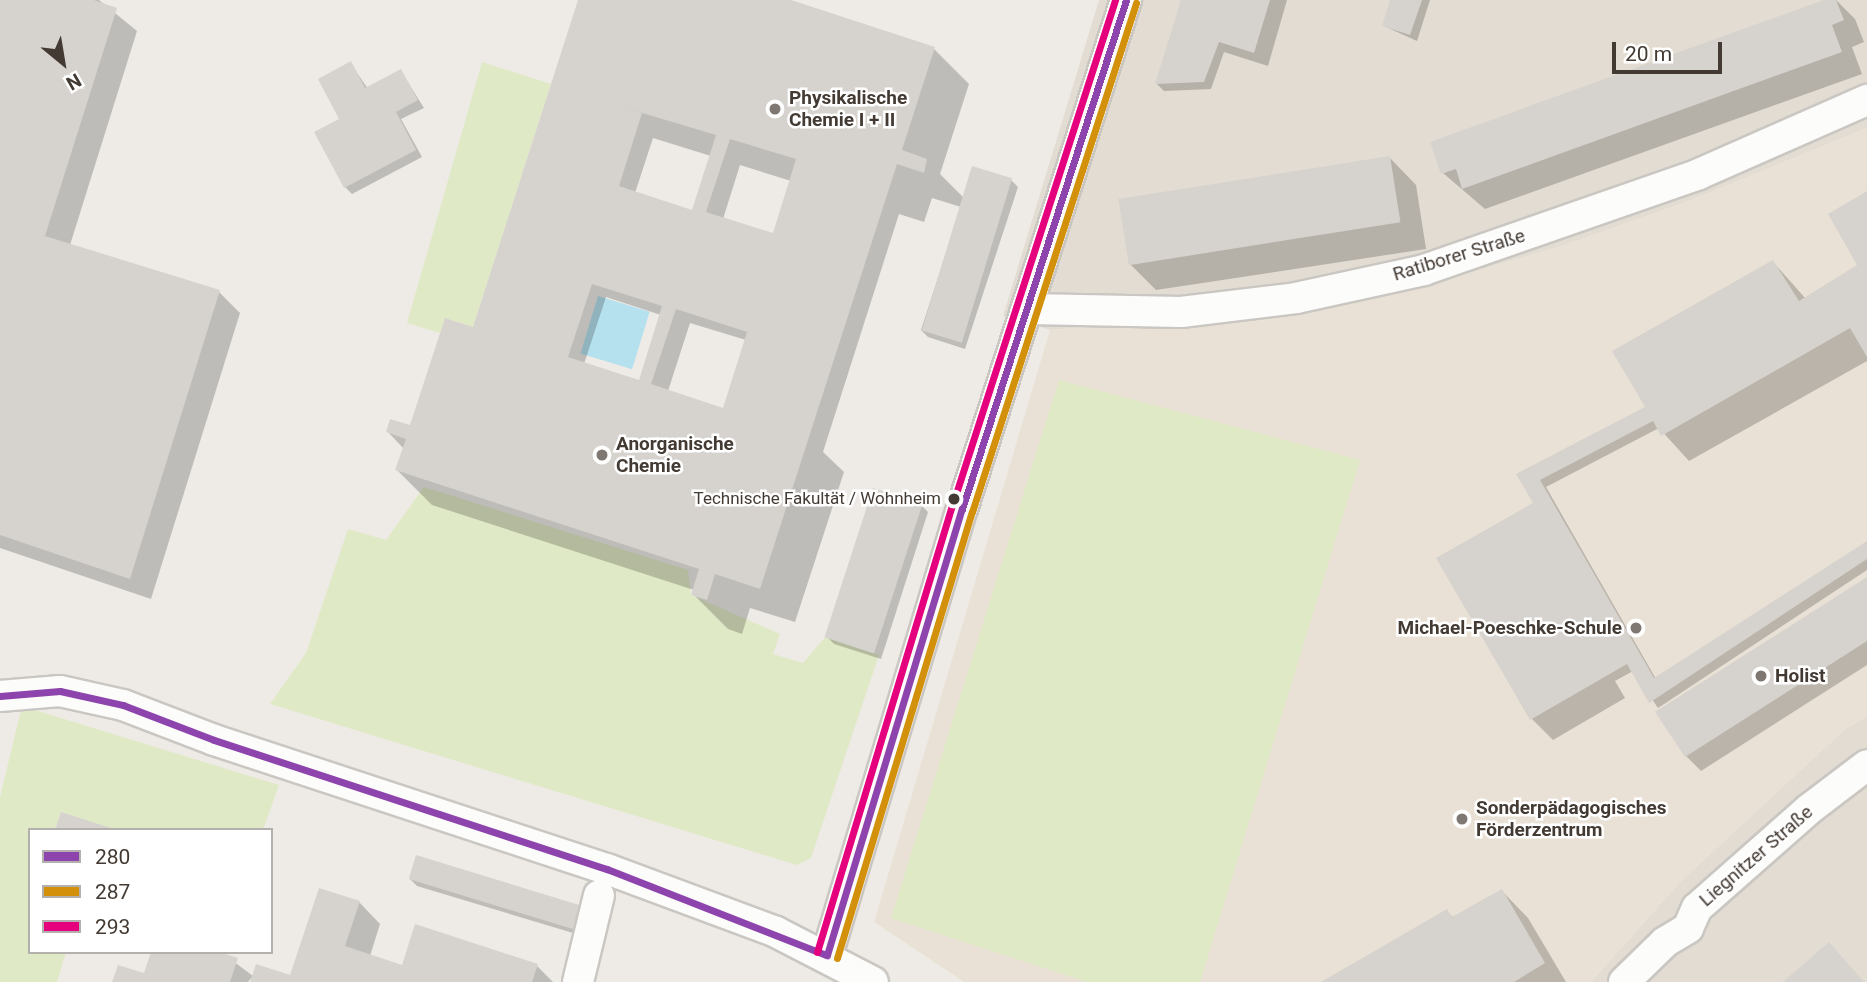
<!DOCTYPE html>
<html>
<head>
<meta charset="utf-8">
<style>
  body { margin:0 }
  #map { position:relative; width:1867px; height:982px; overflow:hidden; background:#eeebe6; font-family:Roboto,sans-serif }
  div>[style] { position:absolute }
  .residential>* { inset:0; background:#e3dcd3 }
  .education>* { inset:0; background:#e9e1d5 }
  .green>* { inset:0; background:#e0e9c5 }
  .water>* { inset:0; background:#b5e0ee; transform-origin:0 0 }
  .shadow>* { inset:0; background:#0003 }
  .building>* { inset:0; background:#d6d2cd; transform-origin:0 0 }
  .roads { filter:drop-shadow(2px 0 #cac7c2) drop-shadow(-2px 0 #cac7c2) drop-shadow(0 2px #cac7c2) drop-shadow(0 -2px #cac7c2) }
  .street>* { height:30px; margin:-15px; padding:0 15px; transform-origin:15px; border-radius:15px; background:#fcfcfb }
  .bus-1>* { height:7px; margin:-3.5px; padding:0 3.5px; transform-origin:3.5px; border-radius:3.5px; background:#8e44ad }
  .bus-2>* { height:7px; margin:-3.5px; padding:0 3.5px; transform-origin:3.5px; border-radius:3.5px; background:#d3900a }
  .bus-3>* { height:7px; margin:-3.5px; padding:0 3.5px; transform-origin:3.5px; border-radius:3.5px; background:#e5007d }
  .dots>* { width:19px; height:19px; translate:-50% -50%; box-sizing:border-box; border:4px solid #fff; border-radius:50% }
  span { translate:-50% -50%; white-space:nowrap; text-align:center; line-height:1.15; -webkit-text-stroke:5px #fff; paint-order:stroke }
  .bus-label { font-size:17px; color:#433a33 }
  .right { translate:-100% -50%; text-align:right }
  .poi-label { font-size:19px; color:#433a33; font-weight:700 }
  .left { translate:0 -50%; text-align:left }
  .street-label { font-size:19px; color:#433a33 }
  .legend { position:absolute; left:28px; top:828px; width:245px; height:126px; box-sizing:border-box; background:#fff; border:2px solid #b4b0ad; margin:0; padding:9px 12px; list-style:none; font-size:21px; color:#433a33 }
  .legend li { display:flex; align-items:center; gap:14px; height:35px }
  .legend b { width:35px; border:2px solid #b4b0ad }
  .north { position:absolute; left:28px; top:28px; width:70px; height:70px; -webkit-text-stroke:5px #fff; paint-order:stroke; rotate:150deg; font-size:19px; font-weight:700; line-height:28px; text-align:center; color:#433a33 }
  .north::after { content:''; display:block; margin:auto; width:24px; height:32px; background:#433a33; clip-path:polygon(50% 0,100% 100%,50% 72%,0 100%) }
  .scale { position:absolute; left:1612px; top:42px; width:110px; height:32px; box-sizing:border-box; border:4px solid #433a33; border-top:0; padding-left:9px; font-size:21px; line-height:24px; white-space:nowrap; color:#433a33; -webkit-text-stroke:5px #fff; paint-order:stroke }
</style>
</head>
<body>
<div id="map">
  <div class="residential">
    <i style="clip-path:polygon(1099px 0,1867px 0,1867px 128px,1689px 201px,1559px 247px,1418px 288px,1301px 312px,1050px 330px,1003px 316px)"></i>
    <i style="clip-path:polygon(1867px 716px,1867px 982px,1591px 982px,1680px 882px,1844px 730px)"></i>
  </div>
  <div class="education">
    <i style="clip-path:polygon(1867px 128px,1867px 716px,1844px 730px,1680px 882px,1591px 982px,964px 982px,874px 922px,1050px 330px,1301px 312px,1418px 288px,1559px 247px,1689px 201px)"></i>
  </div>
  <div class="green">
    <i style="clip-path:polygon(482px 62px,551px 84px,473px 327px,445px 318px,440px 333px,407px 323px)"></i>
    <i style="clip-path:polygon(1059px 380px,1360px 460px,1200px 982px,1087px 982px,891px 918px)"></i>
    <i style="clip-path:polygon(424px 487px,688px 570px,691px 595px,780px 634px,773px 654px,803px 663px,825px 637px,879px 655px,811px 858px,797px 865px,270px 704px,306px 653px,348px 529px,386px 540px)"></i>
    <i style="clip-path:polygon(22px 706px,279px 785px,263px 830px,116px 830px,61px 812px,55px 830px,30px 830px,30px 952px,66px 952px,57px 982px,0 982px,0 797px)"></i>
  </div>
  <div class="water">
    <i style="left:598px;top:296px;width:54px;height:60px;rotate:17deg"></i>
  </div>
  <div class="shadow">
    <i style="clip-path:polygon(0 0,99px 0,137px 31px,70px 245px,219px 292px,240px 313px,151px 599px,0 548px)"></i>
    <i style="clip-path:polygon(evenodd,580px 0,789px 0,934px 49px,969px 84px,940px 174px,964px 198px,1011px 180px,1018px 187px,965px 349px,928px 337px,921px 330px,961px 207px,932px 198px,924px 222px,899px 214px,823px 452px,844px 472px,795px 622px,750px 608px,742px 634px,728px 629px,693px 594px,694px 590px,432px 505px,397px 470px,404px 449px,388px 432px,411px 427px,474px 329px,580px 0,653px 138px,711px 156px,693px 212px,635px 193px,653px 138px,580px 0,740px 165px,791px 181px,774px 236px,723px 219px,740px 165px,580px 0,606px 297px,661px 315px,645px 384px,584px 364px,606px 297px,580px 0,690px 323px,746px 340px,724px 410px,668px 391px,690px 323px)"></i>
    <i style="clip-path:polygon(1183px 0,1287px 0,1268px 66px,1224px 52px,1211px 89px,1164px 91px,1157px 84px)"></i>
    <i style="clip-path:polygon(1392px 0,1430px 0,1417px 41px,1384px 26px)"></i>
    <i style="clip-path:polygon(1827px 0,1836px 0,1855px 19px,1864px 42px,1852px 47px,1862px 74px,1485px 209px,1443px 173px)"></i>
    <i style="clip-path:polygon(351px 64px,368px 89px,401px 71px,424px 108px,401px 119px,422px 157px,352px 194px,345px 187px,341px 119px)"></i>
    <i style="clip-path:polygon(1390px 158px,1416px 185px,1426px 249px,1156px 290px,1129px 263px)"></i>
    <i style="clip-path:polygon(1867px 193px,1867px 361px,1689px 461px,1659px 428px,1546px 487px,1656px 679px,1867px 543px,1867px 570px,1658px 708px,1633px 671px,1615px 681px,1625px 698px,1553px 740px,1532px 719px,1535px 504px,1518px 475px,1647px 408px,1773px 262px,1806px 299px,1857px 268px)"></i>
    <i style="clip-path:polygon(921px 505px,928px 512px,881px 659px,834px 644px,827px 637px)"></i>
    <i style="clip-path:polygon(1867px 579px,1867px 665px,1701px 771px,1686px 756px)"></i>
    <i style="clip-path:polygon(410px 879px,583px 908px,583px 936px,417px 886px)"></i>
    <i style="clip-path:polygon(1502px 891px,1528px 918px,1566px 982px,1324px 982px,1446px 911px,1454px 918px)"></i>
    <i style="clip-path:polygon(359px 902px,380px 924px,370px 956px,403px 967px,537px 966px,553px 982px,252px 982px,291px 977px)"></i>
    <i style="clip-path:polygon(153px 952px,221px 952px,253px 976px,248px 982px,114px 982px,146px 976px)"></i>
  </div>
  <div class="building">
    <i style="clip-path:polygon(0 0,94px 0,117px 8px,45px 236px,220px 290px,130px 579px,0 535px)"></i>
    <i style="clip-path:polygon(evenodd,578px 0,791px 0,935px 47px,902px 150px,927px 159px,924px 173px,897px 164px,760px 589px,715px 574px,707px 600px,691px 595px,699px 569px,395px 470px,406px 439px,386px 432px,390px 419px,410px 425px,445px 318px,473px 327px,578px 0,609px 103px,716px 135px,692px 210px,619px 186px,642px 113px,609px 103px,578px 0,730px 139px,796px 159px,773px 233px,706px 212px,730px 139px,578px 0,592px 284px,662px 306px,639px 380px,568px 357px,592px 284px,578px 0,676px 309px,747px 332px,723px 408px,651px 384px,676px 309px)"></i>
    <i style="clip-path:polygon(1181px 0,1270px 0,1254px 53px,1219px 42px,1204px 82px,1155px 84px)"></i>
    <i style="clip-path:polygon(1390px 0,1422px 0,1410px 35px,1382px 26px)"></i>
    <i style="clip-path:polygon(1824px 0,1836px 0,1844px 20px,1832px 25px,1842px 52px,1462px 189px,1456px 169px,1441px 174px,1430px 142px)"></i>
    <i style="clip-path:polygon(351px 61px,365px 88px,401px 69px,418px 100px,396px 112px,416px 150px,344px 188px,314px 132px,339px 119px,318px 79px)"></i>
    <i style="left:1390px;top:156px;width:67px;height:275px;rotate:81deg"></i>
    <i style="left:972px;top:166px;width:42px;height:172px;rotate:17deg"></i>
    <i style="clip-path:polygon(1867px 191px,1867px 357px,1850px 328px,1661px 436px,1653px 421px,1540px 480px,1654px 678px,1867px 541px,1867px 559px,1649px 703px,1627px 664px,1530px 720px,1436px 558px,1533px 503px,1516px 474px,1645px 407px,1612px 351px,1773px 260px,1799px 301px,1857px 265px,1828px 214px)"></i>
    <i style="left:873px;top:488px;width:52px;height:157px;rotate:18deg"></i>
    <i style="clip-path:polygon(1867px 577px,1867px 641px,1685px 757px,1655px 712px)"></i>
    <i style="clip-path:polygon(61px 812px,114px 829px,114px 830px,55px 830px)"></i>
    <i style="left:416px;top:855px;width:175px;height:25px;rotate:17deg"></i>
    <i style="clip-path:polygon(319px 888px,360px 901px,345px 946px,402px 965px,415px 924px,538px 964px,532px 982px,250px 982px,256px 964px,290px 975px)"></i>
    <i style="clip-path:polygon(1502px 889px,1545px 963px,1514px 982px,1321px 982px,1447px 909px,1452px 917px)"></i>
    <i style="clip-path:polygon(1829px 942px,1864px 982px,1783px 982px)"></i>
    <i style="clip-path:polygon(151px 952px,220px 952px,238px 958px,230px 982px,112px 982px,118px 965px,144px 973px)"></i>
  </div>
  <div class="roads">
    <div class="street">
      <i style="left:1029px;top:309px;width:152px;rotate:1.1deg"></i>
      <i style="left:1181px;top:312px;width:116px;rotate:-6.9deg"></i>
      <i style="left:1296px;top:298px;width:131px;rotate:-12.3deg"></i>
      <i style="left:1424px;top:270px;width:291px;rotate:-19.2deg"></i>
      <i style="left:1699px;top:174px;width:184px;rotate:-23.8deg"></i>
      <i style="left:0;top:696px;width:60px;rotate:-4.8deg"></i>
      <i style="left:60px;top:691px;width:65px;rotate:12.5deg"></i>
      <i style="left:123px;top:705px;width:97px;rotate:21deg"></i>
      <i style="left:214px;top:740px;width:414px;rotate:18.2deg"></i>
      <i style="left:607px;top:869px;width:180px;rotate:20.4deg"></i>
      <i style="left:776px;top:932px;width:109px;rotate:27.3deg"></i>
      <i style="left:827px;top:955px;width:466px;rotate:-73.2deg"></i>
      <i style="left:962px;top:509px;width:535px;rotate:-72.14deg"></i>
      <i style="left:578px;top:982px;width:89px;rotate:-76.4deg"></i>
      <i style="left:1624px;top:982px;width:57px;rotate:-44.3deg"></i>
      <i style="left:1665px;top:942px;width:27px;rotate:-31deg"></i>
      <i style="left:1688px;top:928px;width:22px;rotate:-66deg"></i>
      <i style="left:1697px;top:908px;width:148px;rotate:-41.4deg"></i>
      <i style="left:1808px;top:810px;width:74px;rotate:-37.3deg"></i>
    </div>
  </div>
  <div class="bus-1">
    <i style="left:0;top:696px;width:60px;rotate:-4.8deg"></i>
    <i style="left:60px;top:691px;width:65px;rotate:12.5deg"></i>
    <i style="left:123px;top:705px;width:97px;rotate:21deg"></i>
    <i style="left:214px;top:740px;width:414px;rotate:18.2deg"></i>
    <i style="left:607px;top:869px;width:236px;rotate:21.4deg"></i>
    <i style="left:827px;top:955px;width:466px;rotate:-73.2deg"></i>
    <i style="left:962px;top:509px;width:535px;rotate:-72.14deg"></i>
  </div>
  <div class="bus-2">
    <i style="left:837px;top:958px;width:466px;rotate:-73.2deg"></i>
    <i style="left:972px;top:512px;width:535px;rotate:-72.14deg"></i>
  </div>
  <div class="bus-3">
    <i style="left:817px;top:952px;width:466px;rotate:-73.2deg"></i>
    <i style="left:952px;top:506px;width:532px;rotate:-72.14deg"></i>
  </div>
  <div class="dots">
    <i style="left:775px;top:109px;background:#7f7872"></i>
    <i style="left:602px;top:455px;background:#7f7872"></i>
    <i style="left:954px;top:499px;background:#433a33"></i>
    <i style="left:1636px;top:628px;background:#7f7872"></i>
    <i style="left:1761px;top:676px;background:#7f7872"></i>
    <i style="left:1462px;top:819px;background:#7f7872"></i>
  </div>
  <div class="bus-label">
    <span class="right" style="left:941px;top:499px">Technische Fakultät / Wohnheim</span>
  </div>
  <div class="poi-label">
    <span class="left" style="left:789px;top:109px">Physikalische<br>Chemie I + II</span>
    <span class="left" style="left:616px;top:455px">Anorganische<br>Chemie</span>
    <span class="right" style="left:1622px;top:628px">Michael-Poeschke-Schule</span>
    <span class="left" style="left:1775px;top:676px">Holist</span>
    <span class="left" style="left:1476px;top:819px">Sonderpädagogisches<br>Förderzentrum</span>
  </div>
  <div class="street-label">
    <span style="left:1459px;top:255px;rotate:-17deg">Ratiborer Straße</span>
    <span style="left:1756px;top:856px;rotate:-41deg">Liegnitzer Straße</span>
  </div>
  <ul class="legend">
  <li><b style="height:9px;background:#8e44ad"></b>280</li>
  <li><b style="height:9px;background:#d3900a"></b>287</li>
  <li><b style="height:9px;background:#e5007d"></b>293</li>
  </ul>
  <div class="north">N</div>
  <div class="scale">20 m</div>
</div>
</body>
</html>
